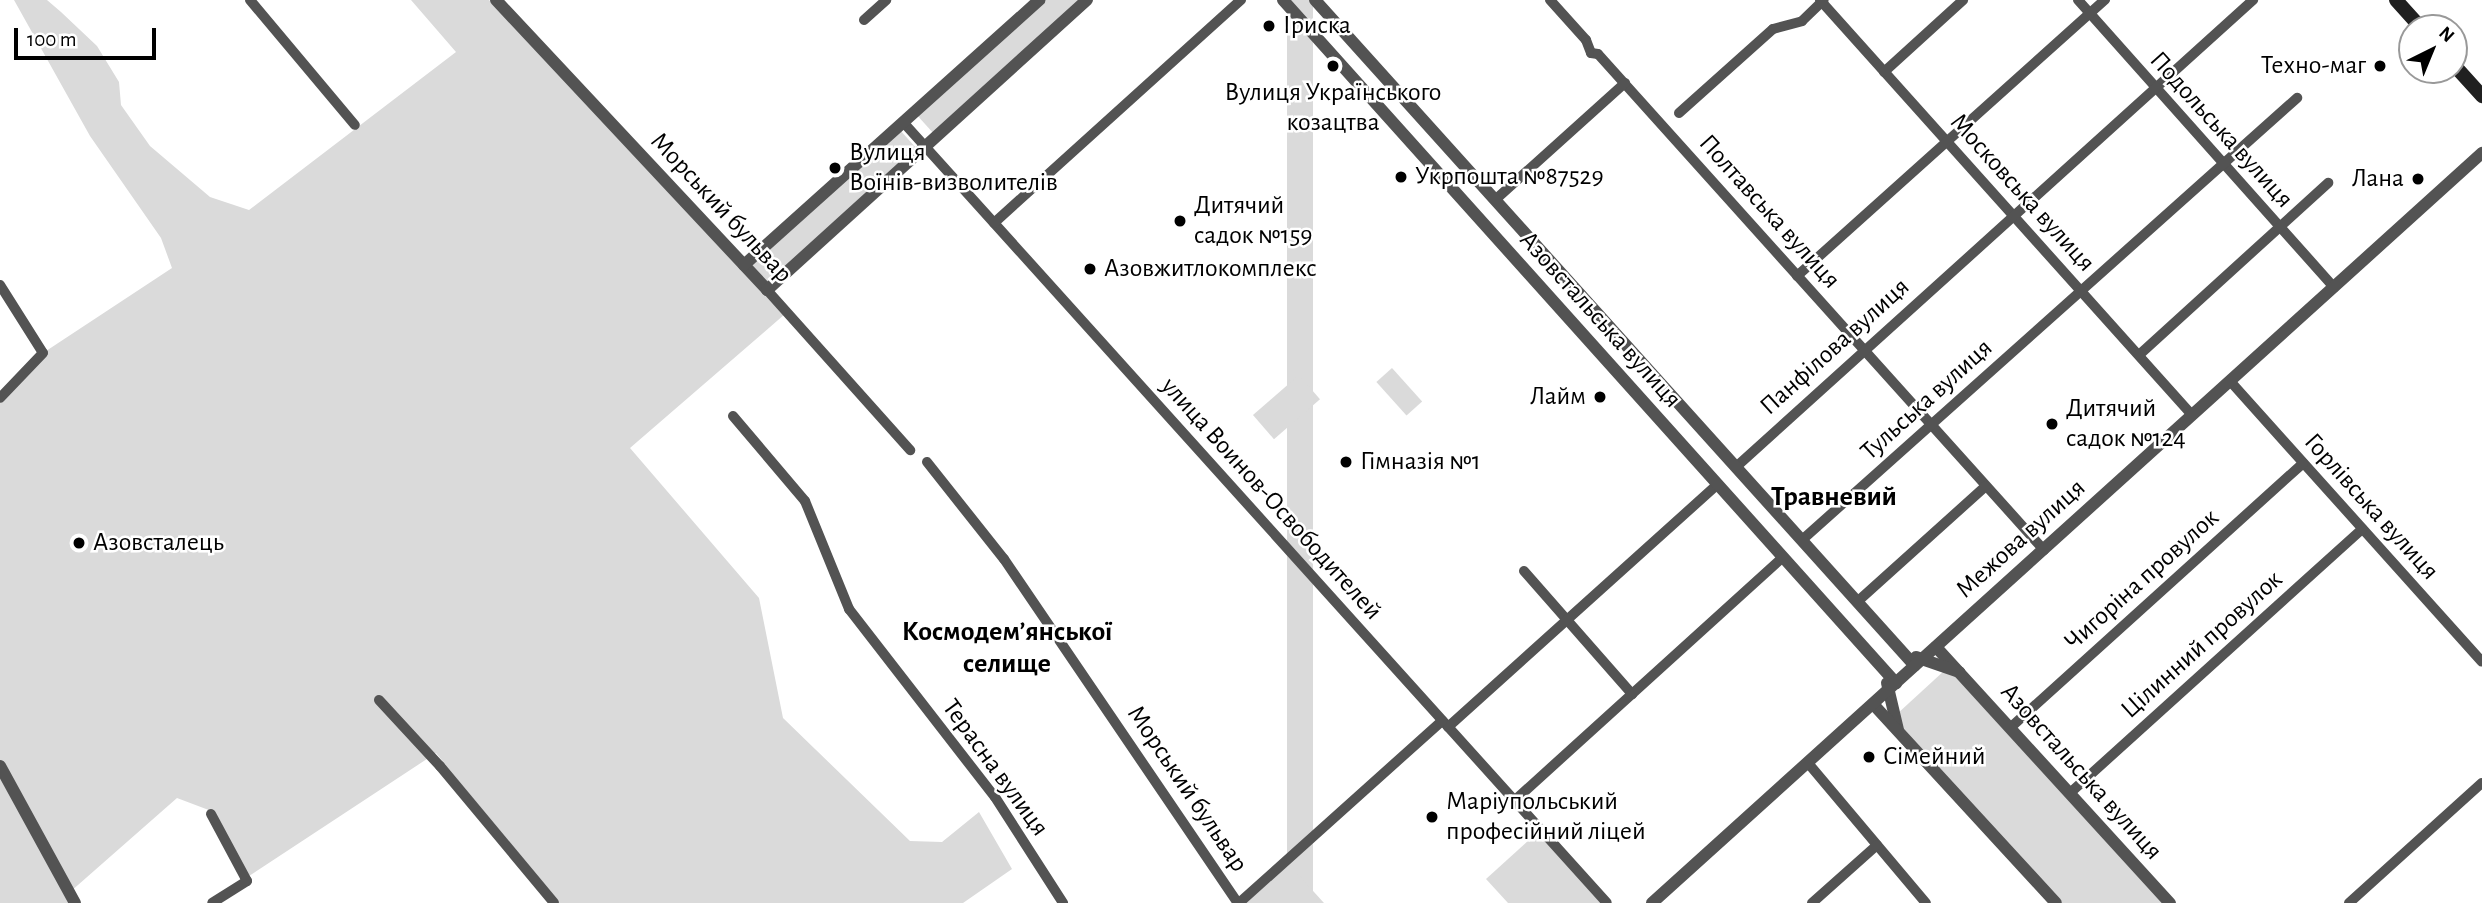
<!DOCTYPE html>
<html>
<head>
<meta charset="utf-8">
<style>
  body { margin:0 }
  #map { position:relative; width:2482px; height:903px; overflow:hidden; background:#fff; font-family:"Alegreya Sans",sans-serif }
  div>[style] { position:absolute }
  .green>* { inset:0; background:#dadada; transform-origin:0 0 }
  .minor>* { height:10px; margin:-5px; padding:0 5px; transform-origin:5px; border-radius:5px; background:#535353 }
  .tertiary>* { height:12px; margin:-6px; padding:0 6px; transform-origin:6px; border-radius:6px; background:#535353 }
  .secondary>* { height:14px; margin:-7px; padding:0 7px; transform-origin:7px; border-radius:7px; background:#202020 }
  .dots>* { width:19px; height:19px; translate:-50% -50%; box-sizing:border-box; border:4px solid #fff; border-radius:50% }
  span { translate:-50% -50%; white-space:nowrap; text-align:center; line-height:1.15; -webkit-text-stroke:5px #fff; paint-order:stroke }
  .poi-label { font-size:26px; color:#000 }
  .left { translate:0 -50%; text-align:left }
  .right { translate:-100% -50%; text-align:right }
  .street-label { font-size:26px; color:#000 }
  .neighbourhood-label { font-size:28px; color:#000; font-weight:700 }
  .north { position:absolute; left:2398px; top:14px; width:70px; height:70px; box-sizing:border-box; background:#fff; border:2px solid #999; border-radius:50%; rotate:43deg; font-size:19px; font-weight:700; line-height:28px; text-align:center; color:#000 }
  .north::after { content:''; display:block; margin:auto; width:24px; height:32px; background:#000; clip-path:polygon(50% 0,100% 100%,50% 72%,0 100%) }
  .scale { position:absolute; left:14px; top:28px; width:142px; height:32px; box-sizing:border-box; border:4px solid #000; border-top:0; padding-left:9px; font-size:21px; line-height:24px; white-space:nowrap; color:#000; -webkit-text-stroke:5px #fff; paint-order:stroke }
</style>
</head>
<body>
<div id="map">
  <div class="green">
    <i style="clip-path:polygon(14px 0,47px 0,61px 12px,97px 46px,119px 82px,121px 105px,150px 146px,210px 197px,249px 210px,456px 52px,411px 0,489px 0,785px 314px,630px 448px,759px 598px,783px 718px,910px 841px,942px 842px,979px 812px,1012px 869px,963px 903px,559px 903px,436px 753px,249px 876px,214px 812px,177px 798px,70px 892px,75px 903px,0 903px,0 398px,43px 353px,172px 268px,161px 238px,90px 136px)"></i>
    <i style="clip-path:polygon(1043px 0,1083px 0,934px 134px,916px 114px)"></i>
    <i style="left:1287px;top:0;width:26px;height:898px"></i>
    <i style="left:899px;top:129px;width:27px;height:203px;rotate:48deg"></i>
    <i style="left:1392px;top:368px;width:45px;height:21px;rotate:48deg"></i>
    <i style="left:1299px;top:375px;width:32px;height:61px;rotate:49deg"></i>
    <i style="clip-path:polygon(1945px 670px,1958px 674px,2166px 903px,2059px 903px,1901px 730px,1897px 714px)"></i>
    <i style="clip-path:polygon(1540px 830px,1606px 903px,1508px 903px,1486px 879px)"></i>
    <i style="clip-path:polygon(1285px 860px,1324px 903px,1239px 903px)"></i>
  </div>
  <div class="minor">
    <i style="left:250px;top:0;width:163px;rotate:50deg"></i>
    <i style="left:1550px;top:0;width:54px;rotate:48deg"></i>
    <i style="left:1586px;top:40px;width:14px;rotate:69deg"></i>
    <i style="left:1591px;top:53px;width:7px;rotate:8deg"></i>
    <i style="left:1598px;top:54px;width:667px;rotate:48.04deg"></i>
    <i style="left:1820px;top:0;width:557px;rotate:48.13deg"></i>
    <i style="left:2078px;top:0;width:385px;rotate:48.3deg"></i>
    <i style="left:864px;top:20px;width:30px;rotate:-42deg"></i>
    <i style="left:1884px;top:72px;width:107px;rotate:-42.3deg"></i>
    <i style="left:1679px;top:113px;width:126px;rotate:-41.8deg"></i>
    <i style="left:1773px;top:29px;width:30px;rotate:-15deg"></i>
    <i style="left:1802px;top:21px;width:30px;rotate:-44deg"></i>
    <i style="left:903px;top:122px;width:1051px;rotate:47.97deg"></i>
    <i style="left:1495px;top:200px;width:175px;rotate:-42deg"></i>
    <i style="left:994px;top:223px;width:333px;rotate:-42.1deg"></i>
    <i style="left:1797px;top:276px;width:414px;rotate:-41.9deg"></i>
    <i style="left:0;top:285px;width:80px;rotate:57.7deg"></i>
    <i style="left:43px;top:353px;width:62px;rotate:133.7deg"></i>
    <i style="left:767px;top:290px;width:215px;rotate:48.2deg"></i>
    <i style="left:2139px;top:355px;width:256px;rotate:-42.3deg"></i>
    <i style="left:2230px;top:381px;width:377px;rotate:48.1deg"></i>
    <i style="left:733px;top:416px;width:111px;rotate:49.7deg"></i>
    <i style="left:805px;top:501px;width:117px;rotate:67.8deg"></i>
    <i style="left:849px;top:609px;width:238px;rotate:52.2deg"></i>
    <i style="left:995px;top:797px;width:126px;rotate:57.3deg"></i>
    <i style="left:927px;top:462px;width:124px;rotate:51.6deg"></i>
    <i style="left:1004px;top:559px;width:416px;rotate:55.8deg"></i>
    <i style="left:1736px;top:467px;width:697px;rotate:-42.09deg"></i>
    <i style="left:1802px;top:540px;width:664px;rotate:-41.76deg"></i>
    <i style="left:1524px;top:571px;width:164px;rotate:48.7deg"></i>
    <i style="left:1857px;top:602px;width:173px;rotate:-42deg"></i>
    <i style="left:379px;top:700px;width:90px;rotate:47.3deg"></i>
    <i style="left:440px;top:766px;width:178px;rotate:50.2deg"></i>
    <i style="left:1448px;top:727px;width:362px;rotate:-42deg"></i>
    <i style="left:2010px;top:728px;width:395px;rotate:-42.1deg"></i>
    <i style="left:1808px;top:763px;width:183px;rotate:49.9deg"></i>
    <i style="left:2070px;top:793px;width:394px;rotate:-42.1deg"></i>
    <i style="left:1514px;top:801px;width:362px;rotate:-42.2deg"></i>
    <i style="left:211px;top:814px;width:76px;rotate:61.8deg"></i>
    <i style="left:247px;top:881px;width:41px;rotate:147.8deg"></i>
    <i style="left:1239px;top:903px;width:273px;rotate:-41.9deg"></i>
    <i style="left:1812px;top:903px;width:87px;rotate:-41.7deg"></i>
    <i style="left:2349px;top:903px;width:179px;rotate:-42.1deg"></i>
  </div>
  <div class="tertiary">
    <i style="left:496px;top:0;width:397px;rotate:46.9deg"></i>
    <i style="left:767px;top:290px;width:432px;rotate:-42.2deg"></i>
    <i style="left:1283px;top:0;width:918px;rotate:48.09deg"></i>
    <i style="left:1315px;top:0;width:896px;rotate:47.98deg"></i>
    <i style="left:744px;top:265px;width:397px;rotate:-41.9deg"></i>
    <i style="left:1936px;top:647px;width:347px;rotate:47.6deg"></i>
    <i style="left:1916px;top:657px;width:46px;rotate:19.2deg"></i>
    <i style="left:1887px;top:683px;width:48px;rotate:76.8deg"></i>
    <i style="left:1873px;top:704px;width:270px;rotate:47.4deg"></i>
    <i style="left:0;top:766px;width:156px;rotate:61.3deg"></i>
    <i style="left:1652px;top:903px;width:1119px;rotate:-42.1deg"></i>
  </div>
  <div class="secondary">
    <i style="left:2396px;top:0;width:38px;rotate:48deg"></i>
    <i style="left:2454px;top:65px;width:42px;rotate:47.9deg"></i>
  </div>
  <div class="dots">
    <i style="left:1269px;top:26px;background:#000"></i>
    <i style="left:1333px;top:66px;background:#000"></i>
    <i style="left:2380px;top:66px;background:#000"></i>
    <i style="left:835px;top:168px;background:#000"></i>
    <i style="left:1401px;top:177px;background:#000"></i>
    <i style="left:2418px;top:179px;background:#000"></i>
    <i style="left:1180px;top:221px;background:#000"></i>
    <i style="left:1090px;top:269px;background:#000"></i>
    <i style="left:1600px;top:397px;background:#000"></i>
    <i style="left:2052px;top:424px;background:#000"></i>
    <i style="left:1346px;top:462px;background:#000"></i>
    <i style="left:79px;top:543px;background:#000"></i>
    <i style="left:1869px;top:757px;background:#000"></i>
    <i style="left:1432px;top:817px;background:#000"></i>
  </div>
  <div class="poi-label">
    <span class="left" style="left:1283px;top:26px">Іриска</span>
    <span class="right" style="left:2366px;top:66px">Техно-маг</span>
    <span style="left:1333px;top:108px">Вулиця Українського<br>козацтва</span>
    <span class="left" style="left:849px;top:168px">Вулиця<br>Воїнів-визволителів</span>
    <span class="left" style="left:1415px;top:177px">Укрпошта №87529</span>
    <span class="right" style="left:2404px;top:179px">Лана</span>
    <span class="left" style="left:1194px;top:221px">Дитячий<br>садок №159</span>
    <span class="left" style="left:1104px;top:269px">Азовжитлокомплекс</span>
    <span class="right" style="left:1586px;top:397px">Лайм</span>
    <span class="left" style="left:2066px;top:424px">Дитячий<br>садок №124</span>
    <span class="left" style="left:1360px;top:462px">Гімназія №1</span>
    <span class="left" style="left:93px;top:543px">Азовсталець</span>
    <span class="left" style="left:1883px;top:757px">Сімейний</span>
    <span class="left" style="left:1446px;top:817px">Маріупольський<br>професійний ліцей</span>
  </div>
  <div class="street-label">
    <span style="left:2221px;top:130px;rotate:48deg">Подольська вулиця</span>
    <span style="left:2022px;top:193px;rotate:48deg">Московська вулиця</span>
    <span style="left:721px;top:208px;rotate:47deg">Морський бульвар</span>
    <span style="left:1769px;top:212px;rotate:48deg">Полтавська вулиця</span>
    <span style="left:1600px;top:320px;rotate:48deg">Азовстальська вулиця</span>
    <span style="left:1835px;top:347px;rotate:-42deg">Панфілова вулиця</span>
    <span style="left:1927px;top:400px;rotate:-42deg">Тульська вулиця</span>
    <span style="left:1271px;top:499px;rotate:48deg">улица Воинов-Освободителей</span>
    <span style="left:2371px;top:507px;rotate:48deg">Горлівська вулиця</span>
    <span style="left:2021px;top:539px;rotate:-42deg">Межова вулиця</span>
    <span style="left:2142px;top:580px;rotate:-42deg">Чигоріна провулок</span>
    <span style="left:2202px;top:645px;rotate:-42deg">Цілинний провулок</span>
    <span style="left:995px;top:768px;rotate:54deg">Терасна вулиця</span>
    <span style="left:2081px;top:772px;rotate:48deg">Азовстальська вулиця</span>
    <span style="left:1187px;top:789px;rotate:56deg">Морський бульвар</span>
  </div>
  <div class="neighbourhood-label">
    <span style="left:1834px;top:497px">Травневий</span>
    <span style="left:1007px;top:648px">Космодем’янської<br>селище</span>
  </div>
  <div class="north">N</div>
  <div class="scale">100 m</div>
</div>
</body>
</html>
